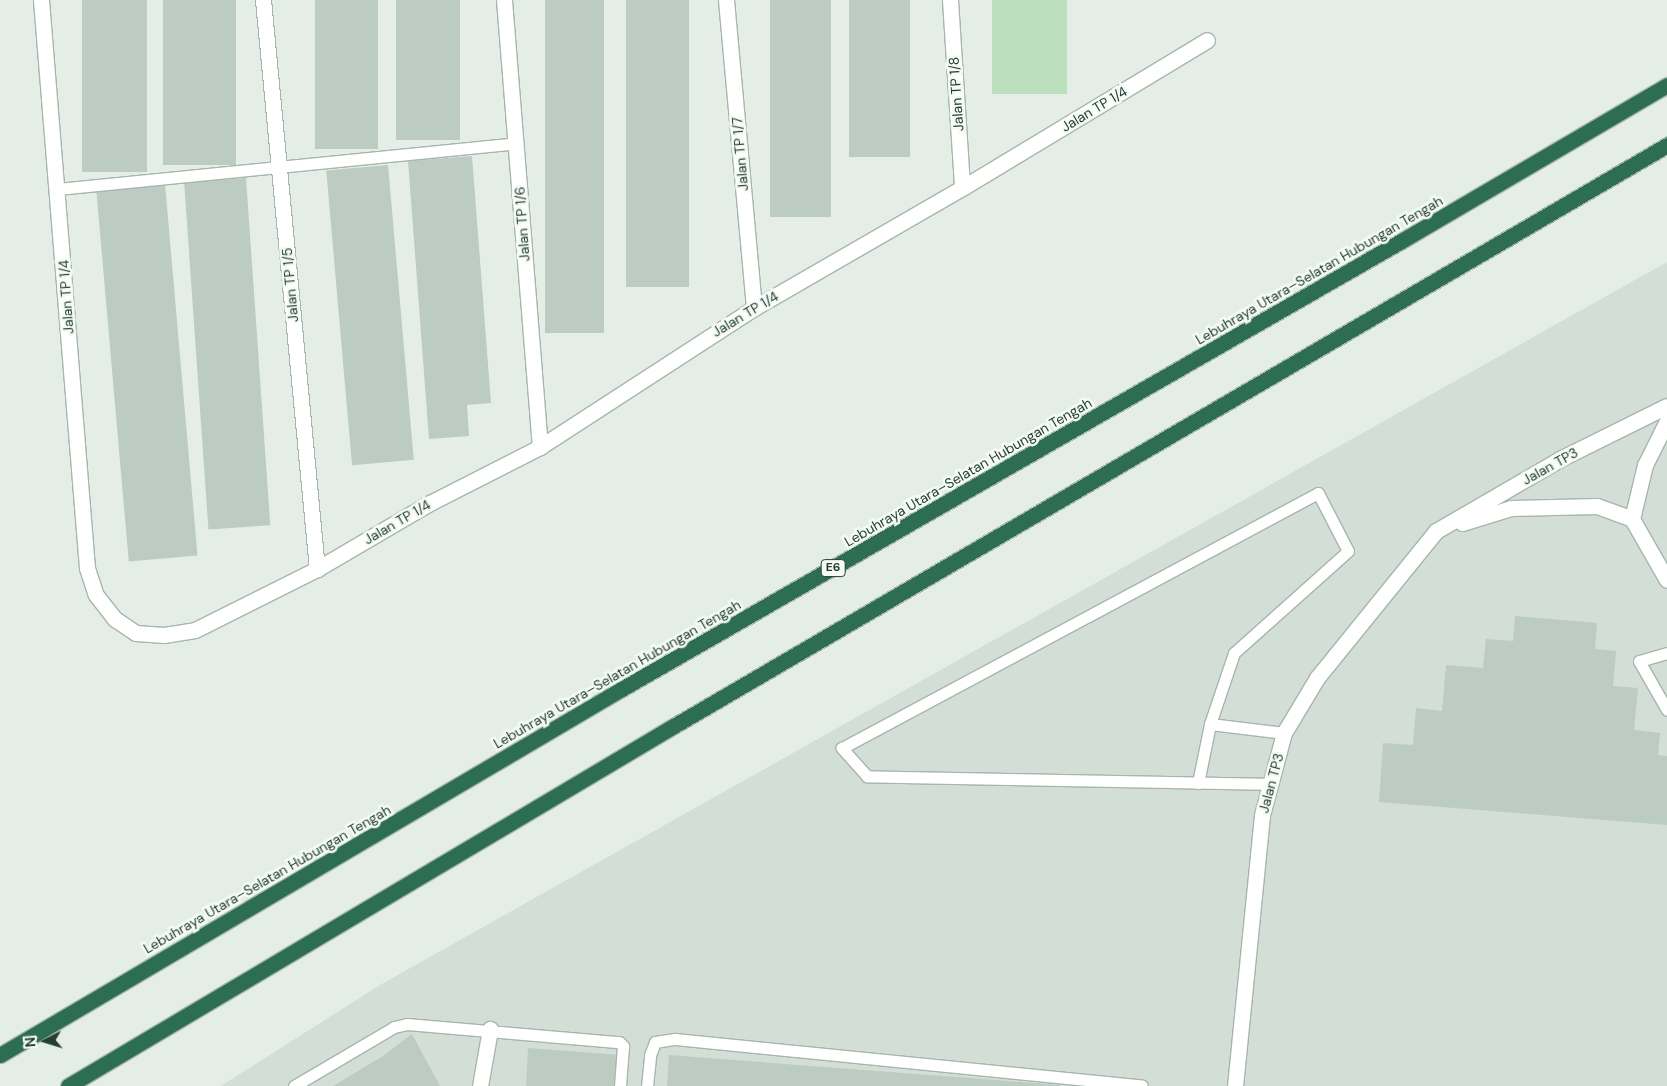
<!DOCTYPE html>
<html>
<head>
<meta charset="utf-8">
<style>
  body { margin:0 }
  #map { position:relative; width:1667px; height:1086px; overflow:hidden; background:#e4eee7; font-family:"DM Sans",sans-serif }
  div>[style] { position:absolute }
  .built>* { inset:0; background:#d2ded6 }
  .green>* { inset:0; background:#bcdfbe; transform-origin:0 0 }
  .building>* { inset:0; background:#bcccc2; transform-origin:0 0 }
  .roads { filter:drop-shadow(1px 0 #a6b6ad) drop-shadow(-1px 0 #a6b6ad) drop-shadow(0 1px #a6b6ad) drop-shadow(0 -1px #a6b6ad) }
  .lane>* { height:11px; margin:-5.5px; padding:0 5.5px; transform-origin:5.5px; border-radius:5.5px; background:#fff }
  .street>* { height:15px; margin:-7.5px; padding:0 7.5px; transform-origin:7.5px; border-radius:7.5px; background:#fff }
  .highway>* { height:15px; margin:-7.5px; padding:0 7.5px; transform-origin:7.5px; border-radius:7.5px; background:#2d6d52 }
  span { translate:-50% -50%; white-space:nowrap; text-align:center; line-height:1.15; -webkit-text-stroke:5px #f5faf6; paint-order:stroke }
  .shield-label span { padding:1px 4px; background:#f5faf6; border:1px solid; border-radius:4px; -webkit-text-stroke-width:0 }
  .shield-label { font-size:12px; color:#224032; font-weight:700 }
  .street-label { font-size:14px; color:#224032 }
  .north { position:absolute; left:20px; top:1016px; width:50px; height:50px; -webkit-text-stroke:4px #f5faf6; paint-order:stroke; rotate:265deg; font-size:14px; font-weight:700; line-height:20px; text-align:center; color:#224032 }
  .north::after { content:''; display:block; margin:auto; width:18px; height:22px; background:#224032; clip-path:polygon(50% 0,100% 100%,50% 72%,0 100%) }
</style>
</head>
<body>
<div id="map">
  <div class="built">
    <i style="clip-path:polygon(1667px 262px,1667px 1086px,221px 1086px,380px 985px)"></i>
  </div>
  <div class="green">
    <i style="left:992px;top:0;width:75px;height:94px"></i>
  </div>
  <div class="building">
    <i style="left:82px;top:0;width:65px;height:172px"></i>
    <i style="left:163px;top:0;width:73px;height:165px"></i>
    <i style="left:315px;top:0;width:63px;height:149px"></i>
    <i style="left:396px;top:0;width:64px;height:140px"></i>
    <i style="left:545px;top:0;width:59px;height:333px"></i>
    <i style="left:626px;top:0;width:63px;height:287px"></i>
    <i style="left:770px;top:0;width:61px;height:217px"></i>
    <i style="left:849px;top:0;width:61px;height:157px"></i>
    <i style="clip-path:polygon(472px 156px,491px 403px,467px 405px,469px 436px,429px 439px,408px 161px)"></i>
    <i style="left:388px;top:165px;width:296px;height:62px;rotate:85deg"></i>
    <i style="left:246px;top:178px;width:348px;height:62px;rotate:86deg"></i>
    <i style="left:165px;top:184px;width:373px;height:69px;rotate:85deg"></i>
    <i style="clip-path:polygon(1515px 616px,1597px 623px,1595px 649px,1616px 651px,1613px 686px,1638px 688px,1634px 730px,1660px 733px,1658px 755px,1667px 756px,1667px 825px,1379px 802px,1383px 743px,1413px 745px,1416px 708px,1442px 711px,1446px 665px,1483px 668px,1486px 639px,1513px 641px)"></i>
    <i style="clip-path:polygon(412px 1034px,440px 1086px,333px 1086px,383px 1056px)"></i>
    <i style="clip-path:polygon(528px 1048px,619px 1055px,616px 1086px,526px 1086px)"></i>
    <i style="clip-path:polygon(669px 1055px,1060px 1085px,1060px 1086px,667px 1086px)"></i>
  </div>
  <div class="roads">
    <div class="lane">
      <i style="left:58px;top:189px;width:460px;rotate:-5.7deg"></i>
      <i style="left:1667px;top:653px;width:29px;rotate:164deg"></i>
      <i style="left:1639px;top:661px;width:56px;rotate:60.3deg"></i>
      <i style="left:1198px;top:783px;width:60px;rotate:-78.5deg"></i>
      <i style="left:1270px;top:784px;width:403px;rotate:-178.9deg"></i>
      <i style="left:867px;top:776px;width:38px;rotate:-132deg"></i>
      <i style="left:842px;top:748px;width:540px;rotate:-28.18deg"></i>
      <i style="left:1318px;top:493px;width:65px;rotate:62.7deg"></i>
      <i style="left:1348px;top:551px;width:153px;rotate:138.2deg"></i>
      <i style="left:1234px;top:653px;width:75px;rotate:108.7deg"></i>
      <i style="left:1210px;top:724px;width:75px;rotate:6.9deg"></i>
      <i style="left:294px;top:1086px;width:116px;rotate:-30.5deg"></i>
      <i style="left:394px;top:1027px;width:13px;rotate:-13deg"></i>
      <i style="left:407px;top:1024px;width:213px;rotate:4.9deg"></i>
      <i style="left:619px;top:1042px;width:6px;rotate:45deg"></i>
      <i style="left:623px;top:1046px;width:40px;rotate:94.3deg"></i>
      <i style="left:647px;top:1086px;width:31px;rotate:-84deg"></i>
      <i style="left:650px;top:1055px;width:14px;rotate:-69deg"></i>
      <i style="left:655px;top:1042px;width:20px;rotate:-9deg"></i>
      <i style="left:675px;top:1039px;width:469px;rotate:5.7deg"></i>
    </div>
    <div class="street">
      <i style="left:41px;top:0;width:570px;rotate:85.37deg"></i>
      <i style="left:87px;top:568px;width:28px;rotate:72deg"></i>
      <i style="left:96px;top:595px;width:31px;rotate:52deg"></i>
      <i style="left:115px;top:619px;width:25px;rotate:34deg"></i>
      <i style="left:136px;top:633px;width:28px;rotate:4deg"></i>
      <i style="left:164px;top:635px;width:31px;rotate:-9deg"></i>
      <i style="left:195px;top:630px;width:136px;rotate:-26.6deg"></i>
      <i style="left:317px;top:569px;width:129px;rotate:-30.4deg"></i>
      <i style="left:428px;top:504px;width:126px;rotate:-27deg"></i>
      <i style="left:540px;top:447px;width:255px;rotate:-33deg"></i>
      <i style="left:754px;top:308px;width:240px;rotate:-30deg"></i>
      <i style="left:962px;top:188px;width:286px;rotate:-31.1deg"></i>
      <i style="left:263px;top:0;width:572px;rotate:84.58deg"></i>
      <i style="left:504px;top:0;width:448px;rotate:85.4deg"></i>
      <i style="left:726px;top:0;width:309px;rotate:84.8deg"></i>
      <i style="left:950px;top:0;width:188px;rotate:86.3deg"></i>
      <i style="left:1632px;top:519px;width:56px;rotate:-76.5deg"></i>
      <i style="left:1645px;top:465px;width:49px;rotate:-63.4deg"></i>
      <i style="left:1462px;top:523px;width:51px;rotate:-17deg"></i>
      <i style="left:1511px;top:508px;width:86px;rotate:-1.3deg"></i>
      <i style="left:1597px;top:506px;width:37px;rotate:20deg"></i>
      <i style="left:1632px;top:519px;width:70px;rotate:60.2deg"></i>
      <i style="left:480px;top:1086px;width:58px;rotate:-80deg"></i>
      <i style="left:1235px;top:1086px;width:272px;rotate:-84.3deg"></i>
      <i style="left:1262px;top:815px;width:85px;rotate:-75deg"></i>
      <i style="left:1284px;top:733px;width:64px;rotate:-59deg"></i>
      <i style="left:1317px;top:678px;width:189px;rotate:-51deg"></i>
      <i style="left:1436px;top:531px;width:143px;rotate:-30.1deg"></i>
      <i style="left:1560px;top:459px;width:119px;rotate:-26.4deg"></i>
    </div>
    <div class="highway">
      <i style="left:0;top:1055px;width:717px;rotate:-30.5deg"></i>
      <i style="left:618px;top:691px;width:905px;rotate:-29.88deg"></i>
      <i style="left:1403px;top:240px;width:306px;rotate:-30.4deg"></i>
      <i style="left:68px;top:1086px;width:703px;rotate:-30.73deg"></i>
      <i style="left:672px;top:727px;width:1153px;rotate:-30.32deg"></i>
    </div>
  </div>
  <div class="shield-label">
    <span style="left:833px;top:568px">E6</span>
  </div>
  <div class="street-label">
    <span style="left:956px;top:94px;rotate:-94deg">Jalan TP 1/8</span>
    <span style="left:1094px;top:109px;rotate:-31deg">Jalan TP 1/4</span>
    <span style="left:740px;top:154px;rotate:-95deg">Jalan TP 1/7</span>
    <span style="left:522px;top:224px;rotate:-94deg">Jalan TP 1/6</span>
    <span style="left:1319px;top:270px;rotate:-30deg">Lebuhraya Utara–Selatan Hubungan Tengah</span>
    <span style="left:290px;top:285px;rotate:-95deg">Jalan TP 1/5</span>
    <span style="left:66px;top:297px;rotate:-94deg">Jalan TP 1/4</span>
    <span style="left:745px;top:314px;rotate:-31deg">Jalan TP 1/4</span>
    <span style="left:1550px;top:466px;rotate:-29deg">Jalan TP3</span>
    <span style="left:968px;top:472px;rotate:-30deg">Lebuhraya Utara–Selatan Hubungan Tengah</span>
    <span style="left:397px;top:522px;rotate:-30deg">Jalan TP 1/4</span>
    <span style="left:617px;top:674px;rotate:-30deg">Lebuhraya Utara–Selatan Hubungan Tengah</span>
    <span style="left:1271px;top:783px;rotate:-75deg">Jalan TP3</span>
    <span style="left:267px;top:879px;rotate:-30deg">Lebuhraya Utara–Selatan Hubungan Tengah</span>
  </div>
  <div class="north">N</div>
</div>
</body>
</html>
